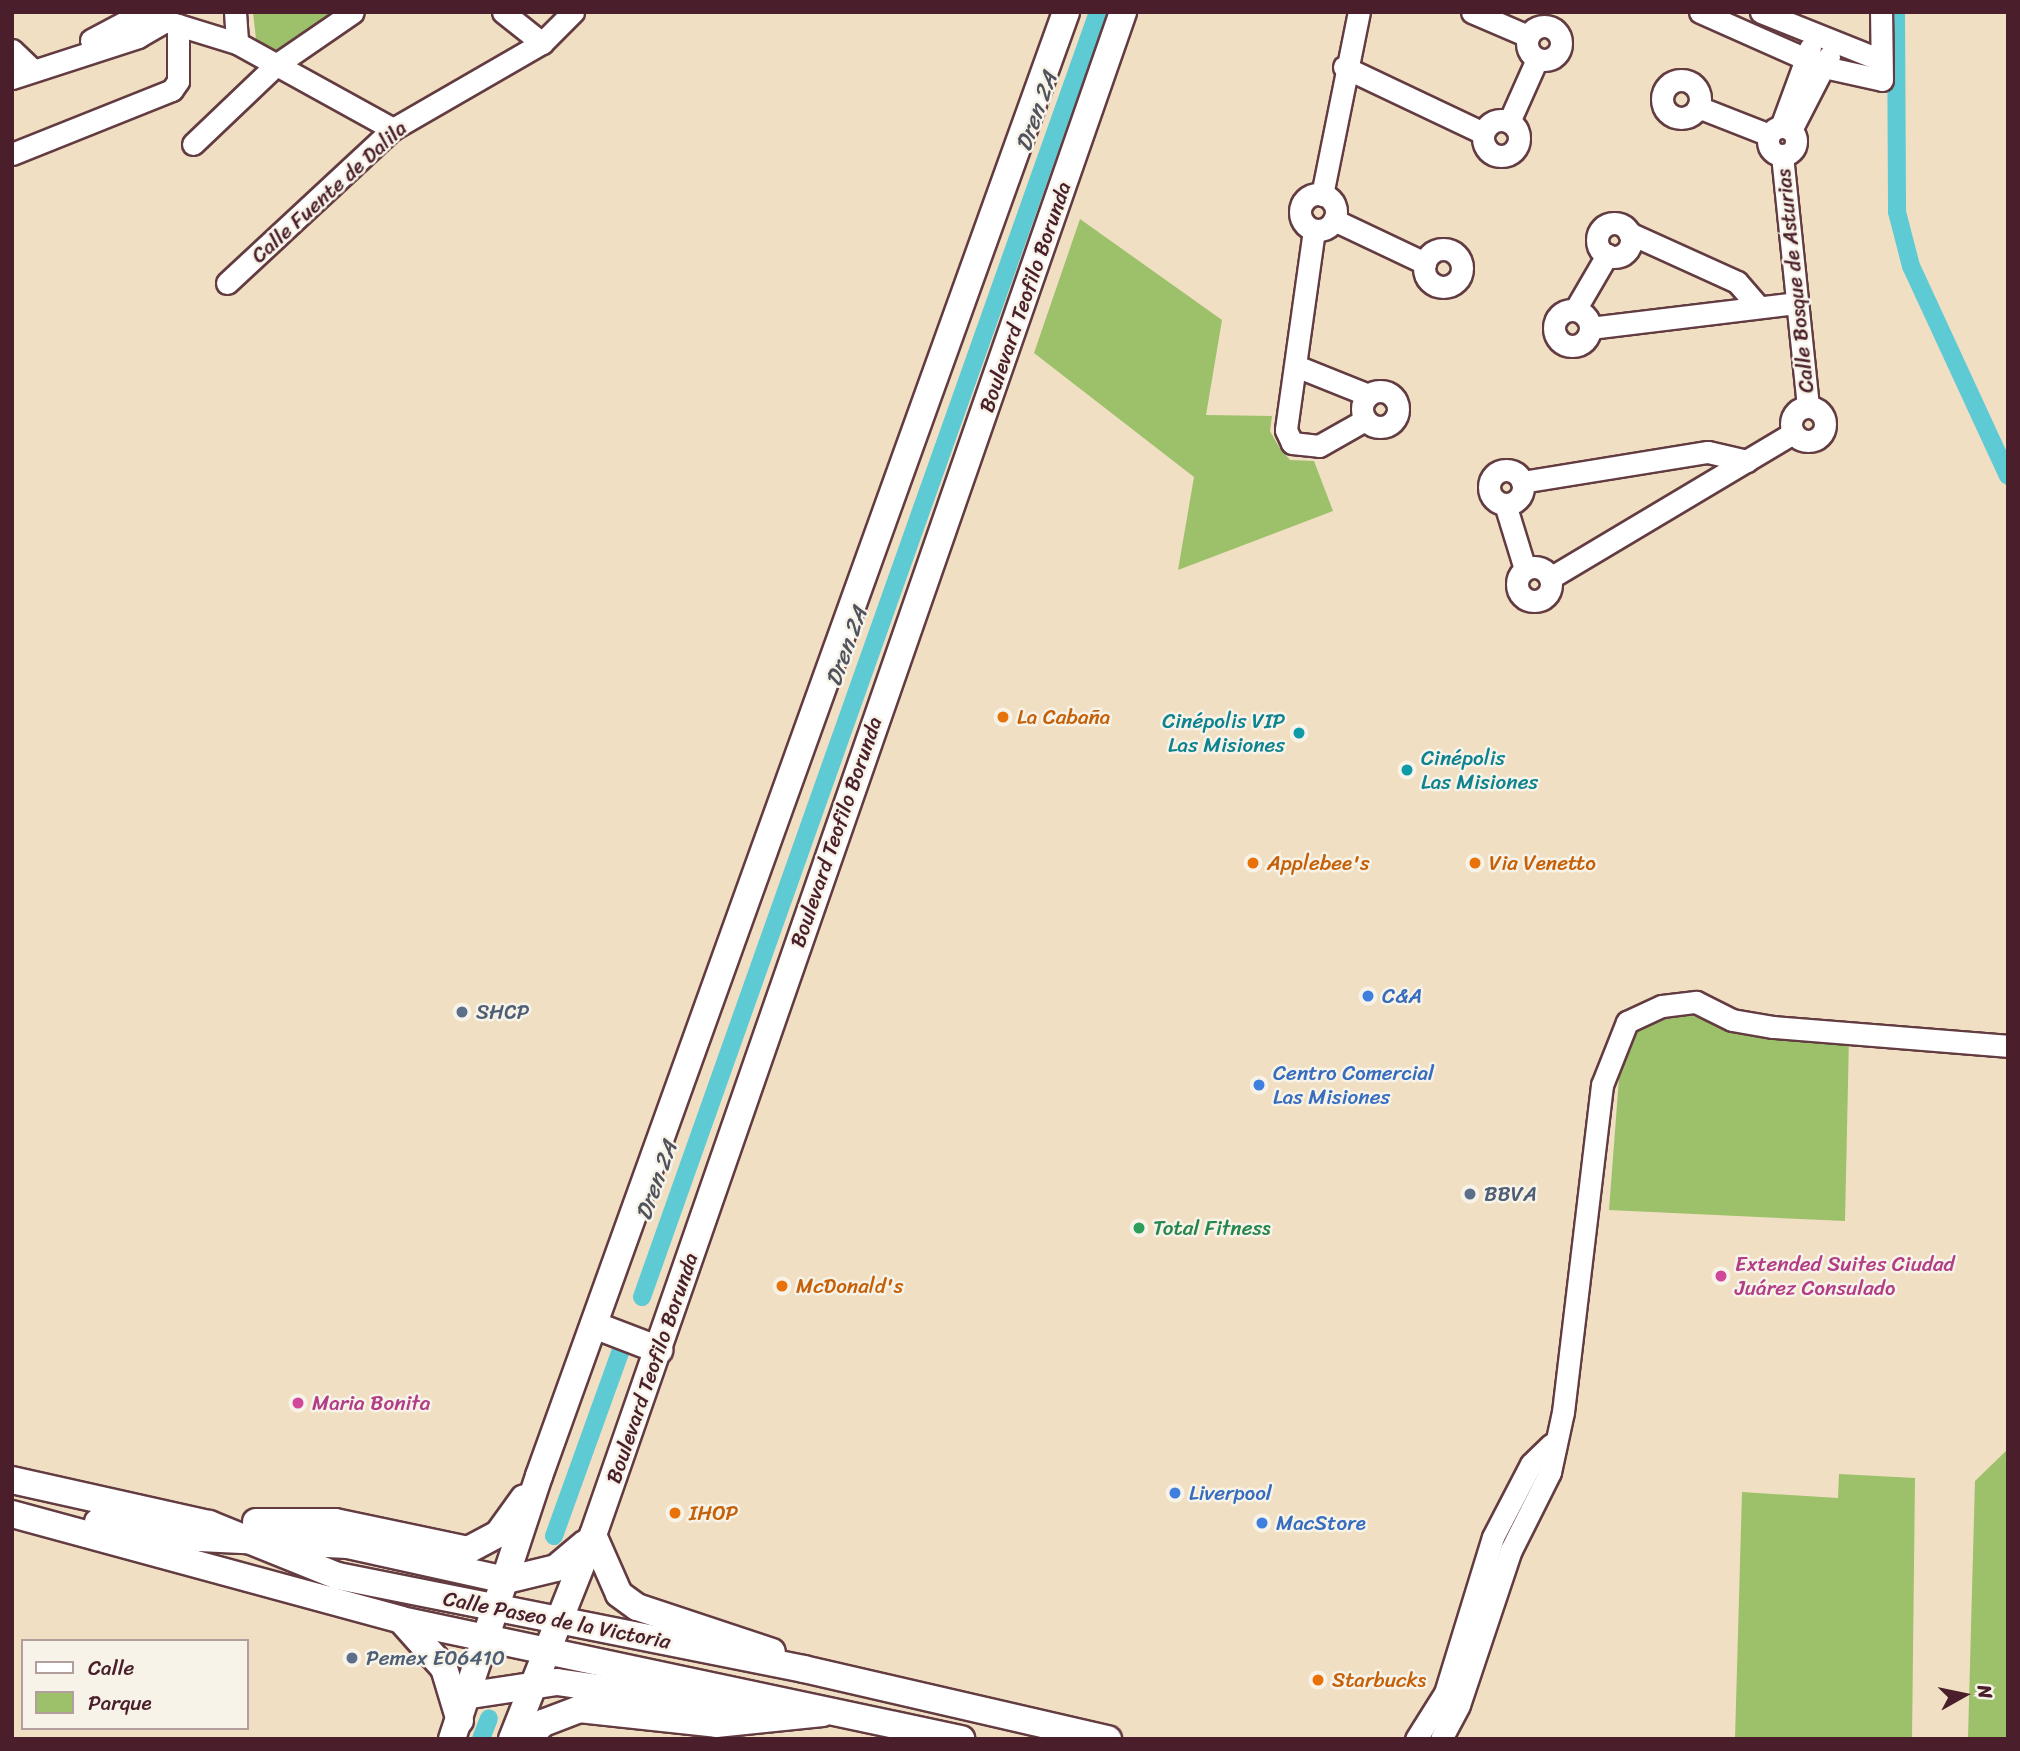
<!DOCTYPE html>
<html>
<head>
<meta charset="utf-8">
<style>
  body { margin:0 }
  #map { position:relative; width:2020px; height:1751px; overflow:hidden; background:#f0dfc2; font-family:Sriracha,sans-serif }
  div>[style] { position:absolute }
  .green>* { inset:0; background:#9dc06a }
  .canal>* { height:18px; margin:-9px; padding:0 9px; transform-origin:9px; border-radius:9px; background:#5dcad4 }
  .roads { filter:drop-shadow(2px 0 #633c42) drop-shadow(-2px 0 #633c42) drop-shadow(0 2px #633c42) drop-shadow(0 -2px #633c42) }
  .minor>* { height:21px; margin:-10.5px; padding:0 10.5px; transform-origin:10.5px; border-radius:10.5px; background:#fff }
  .minor>.ring { margin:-10.5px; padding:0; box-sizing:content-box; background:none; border:21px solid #fff; border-radius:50% }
  .major>* { height:26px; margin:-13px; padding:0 13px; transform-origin:13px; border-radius:13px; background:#fff }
  .dots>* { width:19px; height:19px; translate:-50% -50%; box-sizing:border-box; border:4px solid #f7f3e8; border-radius:50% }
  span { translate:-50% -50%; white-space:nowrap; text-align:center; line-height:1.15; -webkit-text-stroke:5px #f7f3e8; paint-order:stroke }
  .street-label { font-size:21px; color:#4a1f2b }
  .food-label { font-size:21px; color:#c56008 }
  .left { translate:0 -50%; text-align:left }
  .culture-label { font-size:21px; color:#0d838f }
  .right { translate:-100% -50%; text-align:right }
  .shop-label { font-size:21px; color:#366cbe }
  .service-label { font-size:21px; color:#4e5e75 }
  .leisure-label { font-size:21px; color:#27864d }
  .hotel-label { font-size:21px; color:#b23c85 }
  .water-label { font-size:23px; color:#50525e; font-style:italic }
  .frame { position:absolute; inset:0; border:14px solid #4a1f2b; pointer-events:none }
  .legend { position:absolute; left:21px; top:1639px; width:228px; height:91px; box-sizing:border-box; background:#f7f3e8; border:2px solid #b29e9c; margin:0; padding:9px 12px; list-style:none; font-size:21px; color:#4a1f2b }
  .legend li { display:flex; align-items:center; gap:14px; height:35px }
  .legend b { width:35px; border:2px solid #b29e9c }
  .north { position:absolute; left:1929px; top:1660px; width:70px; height:70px; -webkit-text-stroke:5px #f7f3e8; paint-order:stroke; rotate:81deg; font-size:19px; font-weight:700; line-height:28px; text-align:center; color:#4a1f2b }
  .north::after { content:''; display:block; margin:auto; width:24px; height:32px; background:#4a1f2b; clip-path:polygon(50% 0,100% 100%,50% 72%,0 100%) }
</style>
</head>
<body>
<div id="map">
  <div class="green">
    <i style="clip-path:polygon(253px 12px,339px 12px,284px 52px,268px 54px,257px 48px)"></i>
    <i style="clip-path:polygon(1080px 219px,1222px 320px,1206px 415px,1272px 416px,1270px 431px,1279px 447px,1290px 460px,1314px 461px,1333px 511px,1178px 570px,1194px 477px,1034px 353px)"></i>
    <i style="clip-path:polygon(1684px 1013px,1751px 1035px,1849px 1037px,1845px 1221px,1609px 1210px,1621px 1052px,1639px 1028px)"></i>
    <i style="clip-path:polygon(2008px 1449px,2008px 1739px,1968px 1739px,1975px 1481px)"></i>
    <i style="clip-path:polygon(1839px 1474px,1915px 1478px,1912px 1739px,1735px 1739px,1742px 1492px,1838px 1498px)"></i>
  </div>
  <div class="canal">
    <i style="left:1896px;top:12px;width:200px;rotate:89.7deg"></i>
    <i style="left:1897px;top:212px;width:56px;rotate:75.5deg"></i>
    <i style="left:1911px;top:266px;width:231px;rotate:65.2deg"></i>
    <i style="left:642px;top:1297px;width:1364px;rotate:-70.46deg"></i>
    <i style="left:554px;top:1536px;width:198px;rotate:-70.2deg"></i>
    <i style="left:481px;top:1739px;width:22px;rotate:-69deg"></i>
  </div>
  <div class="roads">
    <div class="minor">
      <i style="left:136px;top:12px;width:106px;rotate:17.1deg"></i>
      <i style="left:237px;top:43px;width:178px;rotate:28.9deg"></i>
      <i style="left:235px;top:12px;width:31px;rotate:86deg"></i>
      <i style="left:503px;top:12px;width:50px;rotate:38.5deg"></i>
      <i style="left:1472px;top:12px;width:61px;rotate:23.2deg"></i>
      <i style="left:1700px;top:12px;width:136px;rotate:23.9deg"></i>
      <i style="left:1824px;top:67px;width:59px;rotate:12.6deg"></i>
      <i style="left:1882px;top:80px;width:68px;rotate:-90.8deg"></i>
      <i style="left:1761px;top:12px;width:129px;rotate:21.8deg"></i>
      <i class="ring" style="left:1527px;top:26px;width:13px;height:13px"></i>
      <i style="left:91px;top:40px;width:55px;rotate:-28deg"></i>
      <i style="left:12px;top:50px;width:29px;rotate:44deg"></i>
      <i style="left:1344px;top:67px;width:154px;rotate:25.4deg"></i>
      <i style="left:12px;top:78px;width:133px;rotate:-18deg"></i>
      <i style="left:138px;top:37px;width:32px;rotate:-30deg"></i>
      <i class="ring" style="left:1662px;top:80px;width:17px;height:17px"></i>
      <i style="left:1698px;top:107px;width:76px;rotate:21.5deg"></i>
      <i class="ring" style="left:1483px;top:120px;width:15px;height:15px"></i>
      <i style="left:1509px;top:122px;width:69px;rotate:-66deg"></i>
      <i class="ring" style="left:1768px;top:127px;width:7px;height:7px"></i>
      <i style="left:1781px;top:127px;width:84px;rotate:-69.8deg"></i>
      <i style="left:1791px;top:130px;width:83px;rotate:-62.8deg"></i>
      <i style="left:193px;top:144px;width:115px;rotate:-43.6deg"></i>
      <i style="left:276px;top:65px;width:93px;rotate:-34.5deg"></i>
      <i style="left:12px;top:154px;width:172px;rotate:-21.8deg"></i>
      <i style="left:172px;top:90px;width:11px;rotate:-56deg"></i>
      <i style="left:178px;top:81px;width:56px;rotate:-90deg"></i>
      <i style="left:1782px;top:155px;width:253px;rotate:84.1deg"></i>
      <i class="ring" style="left:1300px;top:194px;width:15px;height:15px"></i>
      <i style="left:1322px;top:195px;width:187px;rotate:-78.6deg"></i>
      <i style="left:1334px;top:220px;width:101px;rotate:25.3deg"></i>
      <i class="ring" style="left:1597px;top:223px;width:13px;height:13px"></i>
      <i style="left:1314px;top:230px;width:202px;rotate:98deg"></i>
      <i style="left:1286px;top:430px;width:14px;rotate:65deg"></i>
      <i style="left:1292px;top:443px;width:27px;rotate:6deg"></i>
      <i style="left:1319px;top:446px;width:53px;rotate:-29.5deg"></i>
      <i style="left:1629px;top:233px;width:119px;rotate:24.4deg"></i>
      <i style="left:1737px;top:282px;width:33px;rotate:49deg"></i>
      <i class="ring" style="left:1424px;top:249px;width:17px;height:17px"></i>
      <i style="left:227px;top:283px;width:226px;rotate:-42.9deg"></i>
      <i style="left:393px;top:129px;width:172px;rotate:-30deg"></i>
      <i style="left:542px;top:43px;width:44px;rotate:-45deg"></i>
      <i class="ring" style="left:1554px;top:310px;width:15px;height:15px"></i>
      <i style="left:1575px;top:310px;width:64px;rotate:-59.8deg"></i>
      <i style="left:1590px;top:328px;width:209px;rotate:-6.9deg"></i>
      <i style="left:1296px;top:366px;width:78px;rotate:21.9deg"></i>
      <i class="ring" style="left:1362px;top:391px;width:15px;height:15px"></i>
      <i class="ring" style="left:1791px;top:407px;width:13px;height:13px"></i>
      <i class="ring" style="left:1489px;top:470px;width:13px;height:13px"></i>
      <i style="left:1522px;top:482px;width:188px;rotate:-9.2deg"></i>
      <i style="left:1708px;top:452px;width:40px;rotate:13deg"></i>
      <i style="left:1505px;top:504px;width:68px;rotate:72.9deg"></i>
      <i class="ring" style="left:1517px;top:567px;width:13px;height:13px"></i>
      <i style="left:1550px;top:578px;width:283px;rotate:-30.8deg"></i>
      <i style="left:1416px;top:1739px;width:54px;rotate:-57.8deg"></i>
      <i style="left:1445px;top:1693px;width:163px;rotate:-72.9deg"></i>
      <i style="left:1493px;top:1537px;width:82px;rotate:-62.5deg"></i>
      <i style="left:1531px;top:1464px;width:28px;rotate:-44deg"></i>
      <i style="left:1441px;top:1739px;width:38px;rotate:-62deg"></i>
      <i style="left:1459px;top:1705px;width:163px;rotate:-71.5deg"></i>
      <i style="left:1511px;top:1550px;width:87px;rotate:-63.4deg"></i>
      <i style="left:1550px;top:1472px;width:61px;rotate:-77.8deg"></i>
      <i style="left:1563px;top:1412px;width:329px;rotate:-83.2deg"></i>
      <i style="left:1602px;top:1085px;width:68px;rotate:-68.4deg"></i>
      <i style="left:1627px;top:1022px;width:38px;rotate:-25deg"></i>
      <i style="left:1662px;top:1006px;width:34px;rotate:-7deg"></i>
      <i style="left:1696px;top:1002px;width:40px;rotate:26.6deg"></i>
      <i style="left:1732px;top:1020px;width:42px;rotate:9.7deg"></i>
      <i style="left:1773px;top:1027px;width:236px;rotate:4.6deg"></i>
    </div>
    <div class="major">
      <i style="left:594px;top:1325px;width:70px;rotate:21deg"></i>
      <i style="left:12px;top:1480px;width:202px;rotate:12.6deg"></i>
      <i style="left:209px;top:1524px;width:139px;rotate:22deg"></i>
      <i style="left:338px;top:1576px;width:475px;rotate:11.3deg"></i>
      <i style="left:804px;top:1669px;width:312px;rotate:13deg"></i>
      <i style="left:12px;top:1514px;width:403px;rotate:15.2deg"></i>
      <i style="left:401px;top:1620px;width:573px;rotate:12deg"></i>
      <i style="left:98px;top:1522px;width:81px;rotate:10.6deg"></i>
      <i style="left:178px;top:1537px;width:170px;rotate:2.7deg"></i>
      <i style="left:348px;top:1545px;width:162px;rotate:12.5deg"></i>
      <i style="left:506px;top:1580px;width:51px;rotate:-13.5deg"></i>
      <i style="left:556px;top:1568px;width:38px;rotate:-40deg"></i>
      <i style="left:256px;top:1522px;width:79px"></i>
      <i style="left:335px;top:1522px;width:136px;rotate:11.9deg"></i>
      <i style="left:468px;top:1550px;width:34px;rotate:-28deg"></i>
      <i style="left:498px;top:1534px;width:44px;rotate:-54.2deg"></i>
      <i style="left:593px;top:1535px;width:64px;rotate:66.2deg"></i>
      <i style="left:619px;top:1594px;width:22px;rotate:36deg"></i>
      <i style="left:637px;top:1607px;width:142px;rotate:18.4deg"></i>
      <i style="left:402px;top:1621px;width:63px;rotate:48.2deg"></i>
      <i style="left:444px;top:1668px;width:55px;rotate:73.2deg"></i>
      <i style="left:471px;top:1695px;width:87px;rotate:-8.6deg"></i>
      <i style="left:557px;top:1682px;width:161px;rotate:8.2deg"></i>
      <i style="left:716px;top:1705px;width:43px;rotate:-7.9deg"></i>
      <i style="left:452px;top:1739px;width:277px;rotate:-71.7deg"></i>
      <i style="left:539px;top:1476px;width:1556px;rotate:-70.2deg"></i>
      <i style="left:512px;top:1739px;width:219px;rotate:-68.3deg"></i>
      <i style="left:593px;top:1535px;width:1613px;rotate:-70.81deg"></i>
      <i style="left:528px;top:1739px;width:22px;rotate:-47deg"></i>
      <i style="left:543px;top:1723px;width:39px;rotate:-21deg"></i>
      <i style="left:579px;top:1709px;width:138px;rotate:6.2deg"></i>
      <i style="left:716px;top:1724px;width:107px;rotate:-5.9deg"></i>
    </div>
  </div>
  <div class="dots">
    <i style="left:1003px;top:717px;background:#e8710a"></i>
    <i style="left:1299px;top:733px;background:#0f9aa8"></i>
    <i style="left:1407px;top:770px;background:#0f9aa8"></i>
    <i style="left:1253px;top:863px;background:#e8710a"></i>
    <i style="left:1475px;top:863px;background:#e8710a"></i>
    <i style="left:1368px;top:996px;background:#3f7fe0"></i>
    <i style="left:462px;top:1012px;background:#5c6f8a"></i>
    <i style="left:1259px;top:1085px;background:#3f7fe0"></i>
    <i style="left:1470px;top:1194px;background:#5c6f8a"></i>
    <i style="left:1139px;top:1228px;background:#2e9e5b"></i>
    <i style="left:1721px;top:1276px;background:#d1479c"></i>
    <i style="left:782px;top:1286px;background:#e8710a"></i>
    <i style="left:298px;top:1403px;background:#d1479c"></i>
    <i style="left:1175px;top:1493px;background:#3f7fe0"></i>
    <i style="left:675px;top:1513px;background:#e8710a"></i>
    <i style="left:1262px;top:1523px;background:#3f7fe0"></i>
    <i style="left:352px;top:1658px;background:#5c6f8a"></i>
    <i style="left:1318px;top:1680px;background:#e8710a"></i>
  </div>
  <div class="street-label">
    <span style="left:329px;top:192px;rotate:-42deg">Calle Fuente de Dalila</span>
    <span style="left:1795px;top:281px;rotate:-96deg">Calle Bosque de Asturias</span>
    <span style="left:1025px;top:297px;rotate:-71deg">Boulevard Teofilo Borunda</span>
    <span style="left:836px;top:832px;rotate:-71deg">Boulevard Teofilo Borunda</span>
    <span style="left:652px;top:1368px;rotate:-71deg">Boulevard Teofilo Borunda</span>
    <span style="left:557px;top:1620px;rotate:11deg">Calle Paseo de la Victoria</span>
  </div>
  <div class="food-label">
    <span class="left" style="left:1017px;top:717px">La Cabaña</span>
    <span class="left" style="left:1267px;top:863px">Applebee's</span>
    <span class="left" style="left:1489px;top:863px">Via Venetto</span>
    <span class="left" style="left:796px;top:1286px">McDonald's</span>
    <span class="left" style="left:689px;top:1513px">IHOP</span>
    <span class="left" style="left:1332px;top:1680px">Starbucks</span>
  </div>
  <div class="culture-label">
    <span class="right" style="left:1285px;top:733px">Cinépolis VIP<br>Las Misiones</span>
    <span class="left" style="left:1421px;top:770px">Cinépolis<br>Las Misiones</span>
  </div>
  <div class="shop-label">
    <span class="left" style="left:1382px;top:996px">C&amp;A</span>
    <span class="left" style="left:1273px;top:1085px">Centro Comercial<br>Las Misiones</span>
    <span class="left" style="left:1189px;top:1493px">Liverpool</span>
    <span class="left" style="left:1276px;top:1523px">MacStore</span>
  </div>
  <div class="service-label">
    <span class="left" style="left:476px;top:1012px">SHCP</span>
    <span class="left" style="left:1484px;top:1194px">BBVA</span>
    <span class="left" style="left:366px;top:1658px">Pemex E06410</span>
  </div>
  <div class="leisure-label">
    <span class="left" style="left:1153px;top:1228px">Total Fitness</span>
  </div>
  <div class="hotel-label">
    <span class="left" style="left:1735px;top:1276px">Extended Suites Ciudad<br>Juárez Consulado</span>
    <span class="left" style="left:312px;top:1403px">Maria Bonita</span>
  </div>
  <div class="water-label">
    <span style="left:1037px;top:112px;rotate:-70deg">Dren 2A</span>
    <span style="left:847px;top:647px;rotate:-70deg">Dren 2A</span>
    <span style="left:657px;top:1181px;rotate:-70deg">Dren 2A</span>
  </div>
  <div class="frame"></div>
  <ul class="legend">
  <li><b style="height:9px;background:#fff"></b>Calle</li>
  <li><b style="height:19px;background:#9dc06a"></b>Parque</li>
  </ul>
  <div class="north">N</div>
</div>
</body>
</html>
